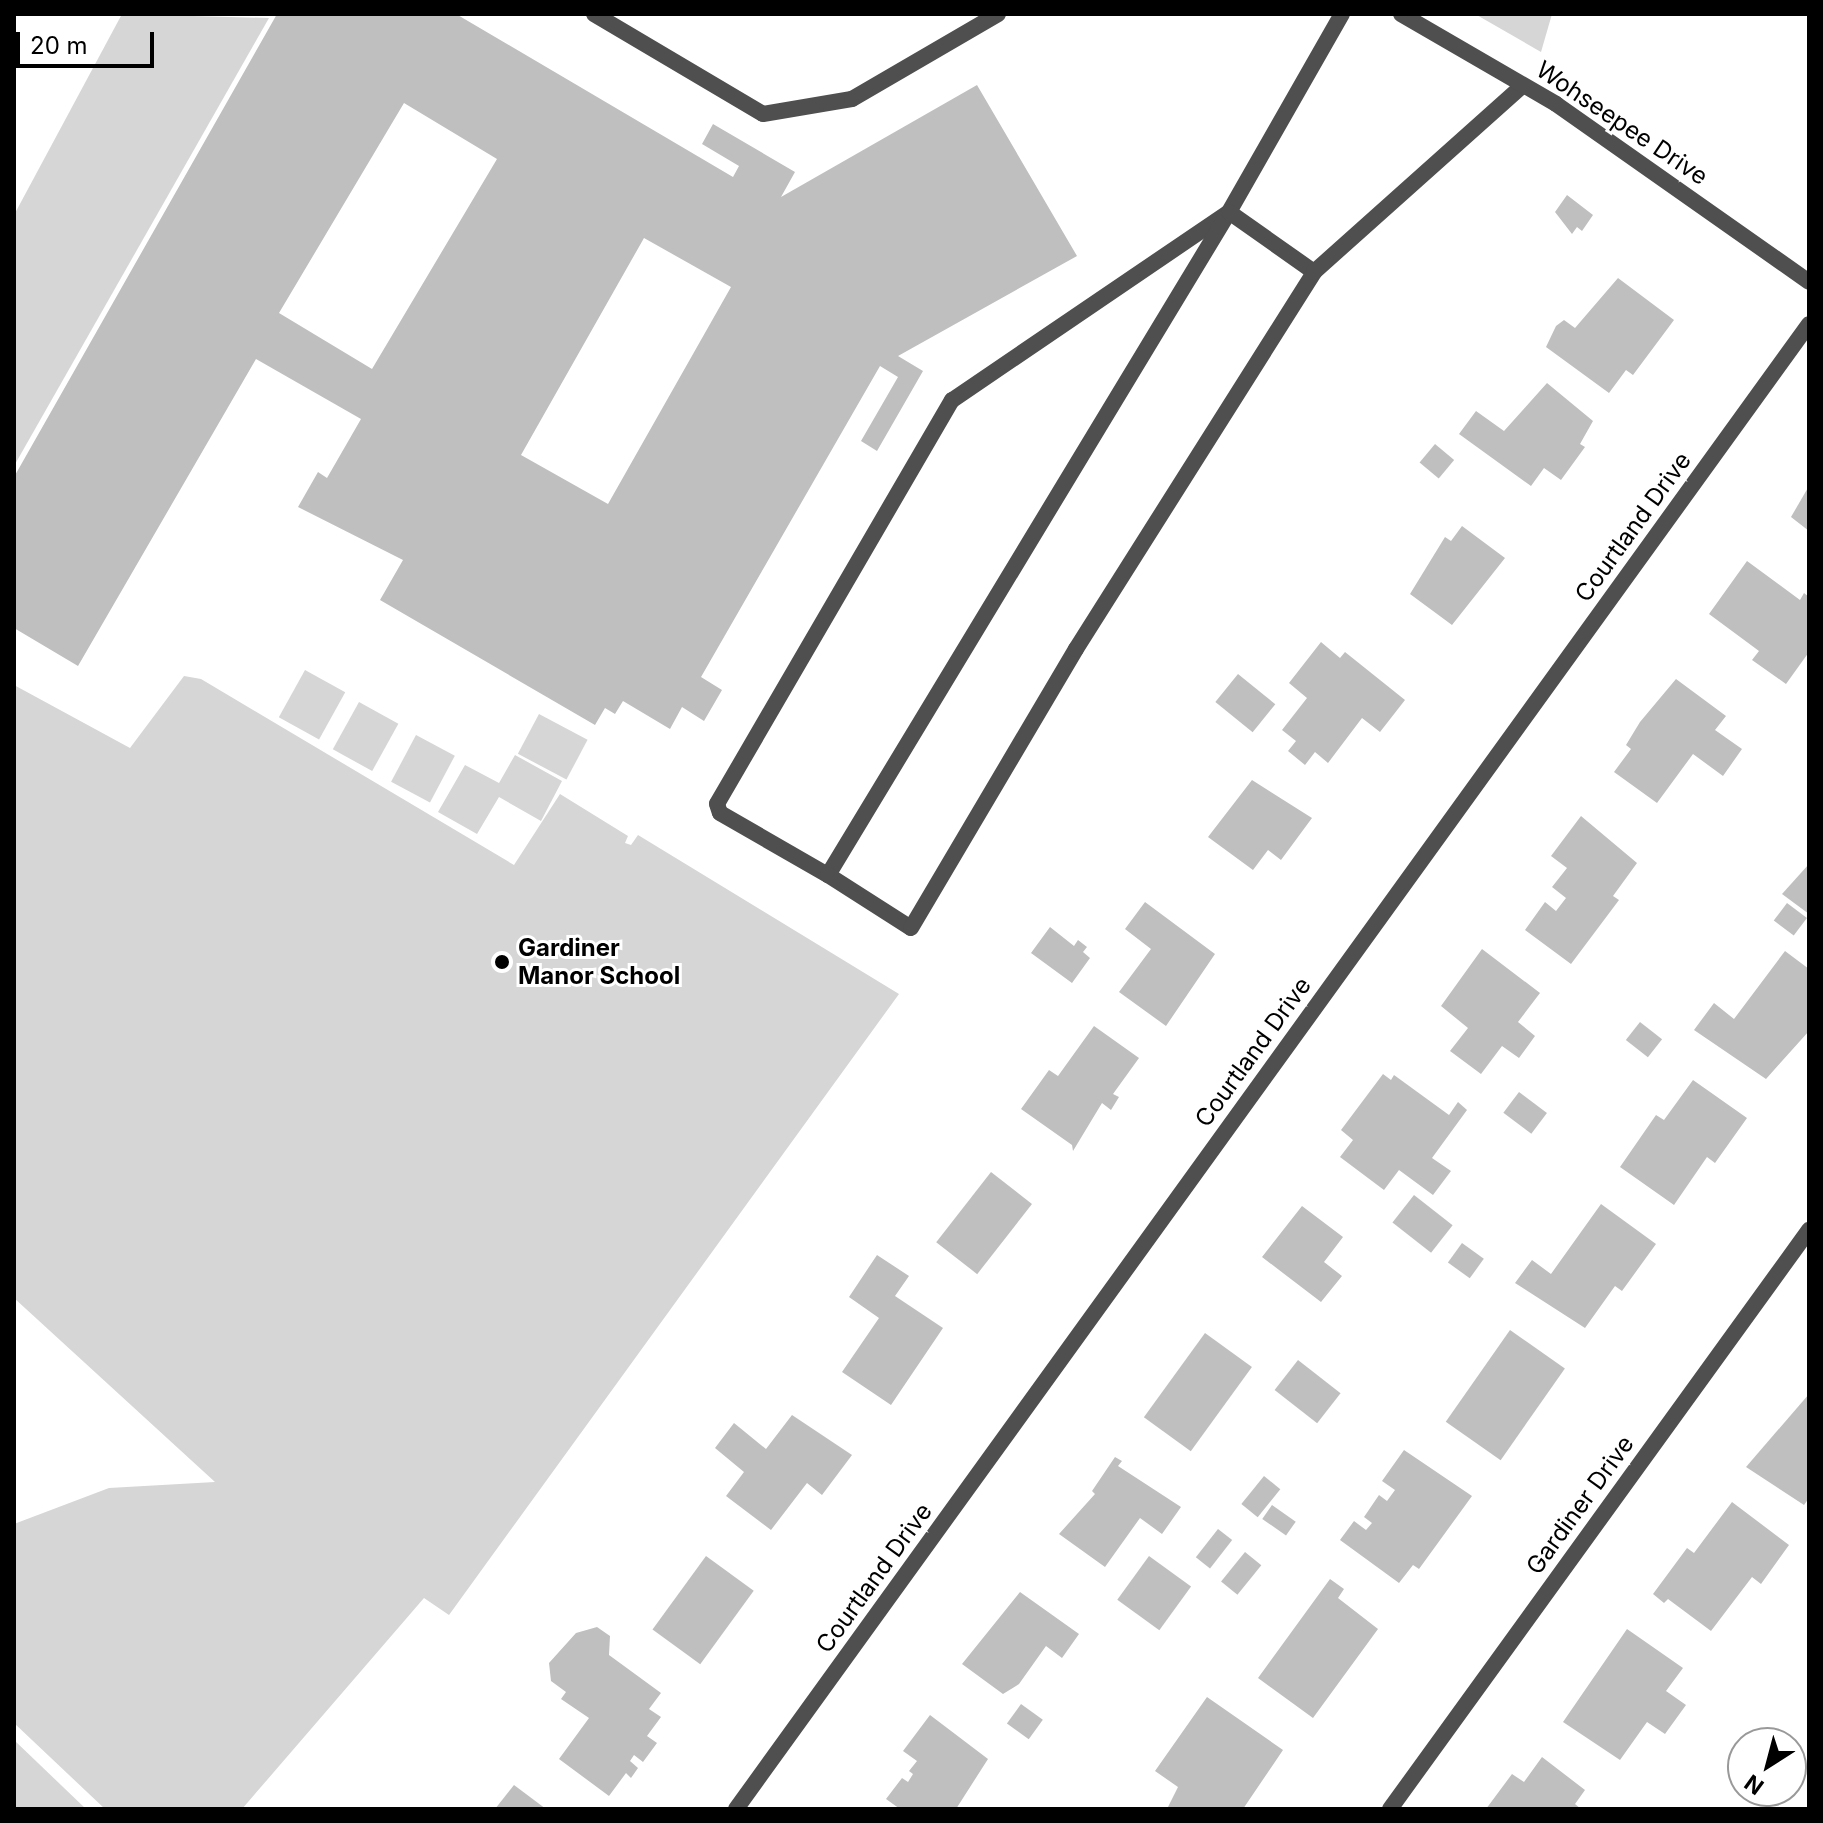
<!DOCTYPE html>
<html>
<head>
<meta charset="utf-8">
<style>
  body { margin:0 }
  #map { position:relative; width:1823px; height:1823px; overflow:hidden; background:#fff; font-family:Inter,sans-serif }
  div>[style] { position:absolute }
  .green>* { inset:0; background:#d6d6d6; transform-origin:0 0 }
  .building>* { inset:0; background:#bfbfbf; transform-origin:0 0 }
  .service>* { height:16px; margin:-8px; padding:0 8px; transform-origin:8px; border-radius:8px; background:#4f4f4f }
  .minor>* { height:16px; margin:-8px; padding:0 8px; transform-origin:8px; border-radius:8px; background:#4f4f4f }
  .dots>* { width:22px; height:22px; translate:-50% -50%; box-sizing:border-box; border:4px solid #fff; border-radius:50% }
  span { translate:-50% -50%; white-space:nowrap; text-align:center; line-height:1.15; -webkit-text-stroke:6px #fff; paint-order:stroke }
  .street-label { font-size:24px; color:#000 }
  .poi-label { font-size:24px; color:#000; font-weight:700 }
  .left { translate:0 -50%; text-align:left }
  .frame { position:absolute; inset:0; border:16px solid #000; pointer-events:none }
  .north { position:absolute; left:1727px; top:1727px; width:80px; height:80px; box-sizing:border-box; background:#fff; border:2px solid #999; border-radius:50%; rotate:216deg; font-size:22px; font-weight:700; line-height:32px; text-align:center; color:#000 }
  .north::after { content:''; display:block; margin:auto; width:28px; height:36px; background:#000; clip-path:polygon(50% 0,100% 100%,50% 72%,0 100%) }
  .scale { position:absolute; left:16px; top:32px; width:138px; height:36px; box-sizing:border-box; border:4px solid #000; border-top:0; padding-left:10px; font-size:24px; line-height:28px; white-space:nowrap; color:#000; -webkit-text-stroke:6px #fff; paint-order:stroke }
</style>
</head>
<body>
<div id="map">
  <div class="green">
    <i style="clip-path:polygon(122px 14px,269px 18px,14px 466px,14px 215px)"></i>
    <i style="clip-path:polygon(1475px 14px,1552px 14px,1541px 52px)"></i>
    <i style="left:305px;top:670px;width:46px;height:54px;rotate:29deg"></i>
    <i style="clip-path:polygon(184px 676px,201px 679px,514px 865px,560px 794px,628px 836px,625px 843px,631px 845px,638px 835px,899px 994px,449px 1615px,424px 1598px,242px 1809px,105px 1809px,14px 1723px,14px 1524px,109px 1488px,215px 1482px,14px 1298px,14px 685px,130px 748px)"></i>
    <i style="left:359px;top:702px;width:45px;height:54px;rotate:29deg"></i>
    <i style="left:539px;top:714px;width:55px;height:45px;rotate:28deg"></i>
    <i style="left:416px;top:735px;width:44px;height:53px;rotate:28deg"></i>
    <i style="clip-path:polygon(515px 755px,562px 781px,541px 821px,499px 797px,477px 834px,438px 812px,465px 765px,499px 783px)"></i>
    <i style="clip-path:polygon(14px 1740px,86px 1809px,14px 1809px)"></i>
  </div>
  <div class="building">
    <i style="clip-path:polygon(evenodd,277px 14px,456px 14px,733px 177px,739px 166px,702px 144px,713px 124px,795px 172px,781px 197px,977px 85px,1077px 256px,898px 356px,923px 371px,877px 451px,861px 441px,898px 377px,880px 366px,701px 677px,722px 690px,704px 721px,682px 707px,670px 729px,623px 701px,615px 714px,605px 708px,595px 725px,380px 600px,403px 560px,298px 507px,318px 472px,327px 478px,361px 419px,256px 359px,78px 666px,14px 628px,14px 477px,277px 14px,404px 103px,497px 159px,372px 369px,279px 313px,404px 103px,277px 14px,644px 238px,731px 287px,608px 504px,521px 455px,644px 238px)"></i>
    <i style="clip-path:polygon(1567px 195px,1593px 215px,1582px 231px,1577px 227px,1572px 234px,1555px 212px)"></i>
    <i style="clip-path:polygon(1618px 278px,1674px 320px,1633px 375px,1626px 370px,1609px 393px,1546px 347px,1556px 326px,1564px 320px,1575px 328px)"></i>
    <i style="clip-path:polygon(1547px 383px,1593px 421px,1580px 444px,1585px 447px,1561px 480px,1544px 468px,1531px 486px,1459px 434px,1476px 411px,1504px 431px)"></i>
    <i style="left:1435px;top:444px;width:25px;height:24px;rotate:40deg"></i>
    <i style="clip-path:polygon(1809px 486px,1809px 531px,1791px 517px)"></i>
    <i style="clip-path:polygon(1462px 526px,1505px 558px,1452px 625px,1410px 594px,1445px 537px,1451px 541px)"></i>
    <i style="clip-path:polygon(1747px 561px,1800px 600px,1804px 593px,1809px 597px,1809px 652px,1786px 684px,1752px 660px,1759px 651px,1709px 614px)"></i>
    <i style="clip-path:polygon(1321px 642px,1340px 658px,1345px 652px,1405px 700px,1380px 732px,1362px 718px,1328px 763px,1315px 752px,1305px 765px,1288px 751px,1296px 741px,1282px 730px,1307px 698px,1289px 683px)"></i>
    <i style="left:1238px;top:674px;width:48px;height:36px;rotate:39deg"></i>
    <i style="clip-path:polygon(1676px 679px,1726px 716px,1715px 730px,1742px 749px,1723px 776px,1693px 754px,1657px 803px,1614px 772px,1631px 749px,1626px 745px,1640px 722px)"></i>
    <i style="clip-path:polygon(1252px 780px,1312px 818px,1281px 860px,1268px 850px,1253px 870px,1208px 837px)"></i>
    <i style="clip-path:polygon(1581px 816px,1637px 863px,1613px 896px,1619px 900px,1571px 964px,1525px 930px,1545px 902px,1556px 911px,1566px 898px,1552px 887px,1567px 868px,1551px 856px)"></i>
    <i style="clip-path:polygon(1809px 864px,1809px 914px,1782px 894px)"></i>
    <i style="clip-path:polygon(1145px 902px,1215px 954px,1166px 1026px,1119px 992px,1151px 949px,1125px 929px)"></i>
    <i style="left:1787px;top:903px;width:25px;height:22px;rotate:37deg"></i>
    <i style="clip-path:polygon(1050px 927px,1074px 946px,1078px 940px,1087px 947px,1083px 952px,1090px 958px,1072px 983px,1031px 953px)"></i>
    <i style="clip-path:polygon(1482px 949px,1540px 993px,1518px 1022px,1535px 1036px,1519px 1058px,1502px 1046px,1481px 1074px,1450px 1051px,1468px 1028px,1441px 1006px)"></i>
    <i style="clip-path:polygon(1785px 951px,1809px 969px,1809px 1031px,1766px 1079px,1694px 1030px,1714px 1003px,1734px 1019px)"></i>
    <i style="left:1640px;top:1022px;width:28px;height:23px;rotate:38deg"></i>
    <i style="clip-path:polygon(1094px 1026px,1139px 1058px,1113px 1094px,1119px 1097px,1111px 1110px,1102px 1103px,1073px 1151px,1072px 1145px,1021px 1109px,1049px 1070px,1058px 1076px)"></i>
    <i style="clip-path:polygon(1383px 1074px,1391px 1080px,1394px 1075px,1449px 1115px,1458px 1102px,1467px 1110px,1432px 1158px,1451px 1171px,1433px 1195px,1399px 1170px,1384px 1190px,1340px 1157px,1353px 1140px,1341px 1130px)"></i>
    <i style="clip-path:polygon(1693px 1080px,1747px 1118px,1715px 1163px,1707px 1157px,1674px 1205px,1620px 1167px,1656px 1115px,1664px 1120px)"></i>
    <i style="left:1519px;top:1092px;width:35px;height:26px;rotate:37deg"></i>
    <i style="left:991px;top:1172px;width:52px;height:89px;rotate:38deg"></i>
    <i style="left:1414px;top:1195px;width:49px;height:35px;rotate:38deg"></i>
    <i style="clip-path:polygon(1601px 1204px,1656px 1244px,1622px 1291px,1615px 1286px,1585px 1328px,1515px 1283px,1532px 1260px,1551px 1274px)"></i>
    <i style="clip-path:polygon(1302px 1206px,1343px 1237px,1324px 1262px,1342px 1276px,1321px 1302px,1262px 1257px)"></i>
    <i style="left:1462px;top:1243px;width:27px;height:24px;rotate:36deg"></i>
    <i style="clip-path:polygon(877px 1255px,909px 1276px,895px 1296px,943px 1328px,891px 1405px,842px 1372px,879px 1318px,849px 1297px)"></i>
    <i style="left:1510px;top:1330px;width:67px;height:112px;rotate:35deg"></i>
    <i style="left:1205px;top:1333px;width:58px;height:104px;rotate:36deg"></i>
    <i style="left:1298px;top:1360px;width:54px;height:38px;rotate:38deg"></i>
    <i style="clip-path:polygon(1809px 1394px,1809px 1498px,1804px 1505px,1746px 1467px)"></i>
    <i style="clip-path:polygon(792px 1415px,852px 1455px,822px 1495px,807px 1483px,771px 1530px,726px 1496px,744px 1472px,715px 1448px,734px 1423px,766px 1449px)"></i>
    <i style="clip-path:polygon(1404px 1450px,1472px 1496px,1419px 1569px,1413px 1565px,1399px 1583px,1340px 1540px,1354px 1521px,1366px 1530px,1372px 1523px,1364px 1517px,1379px 1495px,1387px 1501px,1395px 1490px,1382px 1481px)"></i>
    <i style="clip-path:polygon(1115px 1457px,1122px 1461px,1118px 1466px,1181px 1507px,1162px 1534px,1140px 1518px,1105px 1567px,1059px 1534px,1095px 1494px,1092px 1491px)"></i>
    <i style="left:1264px;top:1476px;width:21px;height:36px;rotate:39deg"></i>
    <i style="clip-path:polygon(1732px 1502px,1789px 1545px,1761px 1584px,1752px 1577px,1711px 1631px,1668px 1599px,1664px 1603px,1653px 1594px,1687px 1548px,1694px 1553px)"></i>
    <i style="left:1272px;top:1505px;width:29px;height:17px;rotate:35deg"></i>
    <i style="left:1218px;top:1529px;width:18px;height:36px;rotate:38deg"></i>
    <i style="left:1245px;top:1552px;width:21px;height:38px;rotate:39deg"></i>
    <i style="left:706px;top:1556px;width:59px;height:91px;rotate:36deg"></i>
    <i style="left:1149px;top:1556px;width:52px;height:54px;rotate:36deg"></i>
    <i style="clip-path:polygon(1330px 1579px,1344px 1589px,1338px 1598px,1378px 1629px,1313px 1718px,1258px 1678px)"></i>
    <i style="clip-path:polygon(1020px 1592px,1079px 1634px,1062px 1658px,1046px 1646px,1019px 1684px,1003px 1694px,962px 1664px)"></i>
    <i style="clip-path:polygon(597px 1627px,610px 1636px,609px 1655px,661px 1693px,649px 1709px,661px 1717px,647px 1736px,657px 1743px,643px 1762px,634px 1755px,630px 1761px,638px 1768px,631px 1778px,626px 1773px,609px 1796px,559px 1759px,589px 1718px,561px 1699px,566px 1692px,551px 1681px,549px 1663px,576px 1633px)"></i>
    <i style="clip-path:polygon(1627px 1629px,1683px 1668px,1666px 1691px,1686px 1705px,1665px 1734px,1647px 1722px,1620px 1760px,1563px 1722px)"></i>
    <i style="clip-path:polygon(1207px 1697px,1283px 1750px,1243px 1809px,1167px 1809px,1178px 1787px,1155px 1771px)"></i>
    <i style="left:1021px;top:1704px;width:27px;height:24px;rotate:36deg"></i>
    <i style="clip-path:polygon(930px 1715px,988px 1759px,956px 1809px,900px 1809px,886px 1799px,902px 1778px,908px 1782px,913px 1774px,909px 1771px,917px 1761px,903px 1751px)"></i>
    <i style="clip-path:polygon(1542px 1757px,1585px 1790px,1575px 1804px,1581px 1809px,1486px 1809px,1512px 1774px,1524px 1782px)"></i>
    <i style="clip-path:polygon(514px 1785px,546px 1809px,495px 1809px)"></i>
  </div>
  <div class="service">
    <i style="left:594px;top:14px;width:196px;rotate:30.6deg"></i>
    <i style="left:763px;top:114px;width:90px;rotate:-9.6deg"></i>
    <i style="left:852px;top:99px;width:169px;rotate:-30.2deg"></i>
    <i style="left:1229px;top:212px;width:335px;rotate:145.8deg"></i>
    <i style="left:952px;top:400px;width:467px;rotate:120.2deg"></i>
    <i style="left:717px;top:804px;width:9px;rotate:72deg"></i>
    <i style="left:720px;top:813px;width:125px;rotate:29.9deg"></i>
    <i style="left:828px;top:875px;width:775px;rotate:-58.83deg"></i>
    <i style="left:1229px;top:212px;width:228px;rotate:-60.3deg"></i>
    <i style="left:1229px;top:212px;width:104px;rotate:35.2deg"></i>
    <i style="left:828px;top:875px;width:98px;rotate:32.6deg"></i>
    <i style="left:911px;top:928px;width:324px;rotate:-59.4deg"></i>
    <i style="left:1076px;top:649px;width:446px;rotate:-57.7deg"></i>
    <i style="left:1314px;top:272px;width:280px;rotate:-41.8deg"></i>
  </div>
  <div class="minor">
    <i style="left:1401px;top:14px;width:179px;rotate:30.1deg"></i>
    <i style="left:1556px;top:104px;width:309px;rotate:35.1deg"></i>
    <i style="left:736px;top:1809px;width:1832px;rotate:-54.15deg"></i>
    <i style="left:1390px;top:1809px;width:715px;rotate:-54.11deg"></i>
  </div>
  <div class="dots">
    <i style="left:502px;top:962px;background:#000"></i>
  </div>
  <div class="street-label">
    <span style="left:1622px;top:123px;rotate:34deg">Wohseepee Drive</span>
    <span style="left:1633px;top:527px;rotate:-54deg">Courtland Drive</span>
    <span style="left:1253px;top:1052px;rotate:-54deg">Courtland Drive</span>
    <span style="left:1580px;top:1505px;rotate:-54deg">Gardiner Drive</span>
    <span style="left:874px;top:1578px;rotate:-54deg">Courtland Drive</span>
  </div>
  <div class="poi-label">
    <span class="left" style="left:518px;top:962px">Gardiner<br>Manor School</span>
  </div>
  <div class="frame"></div>
  <div class="north">N</div>
  <div class="scale">20 m</div>
</div>
</body>
</html>
